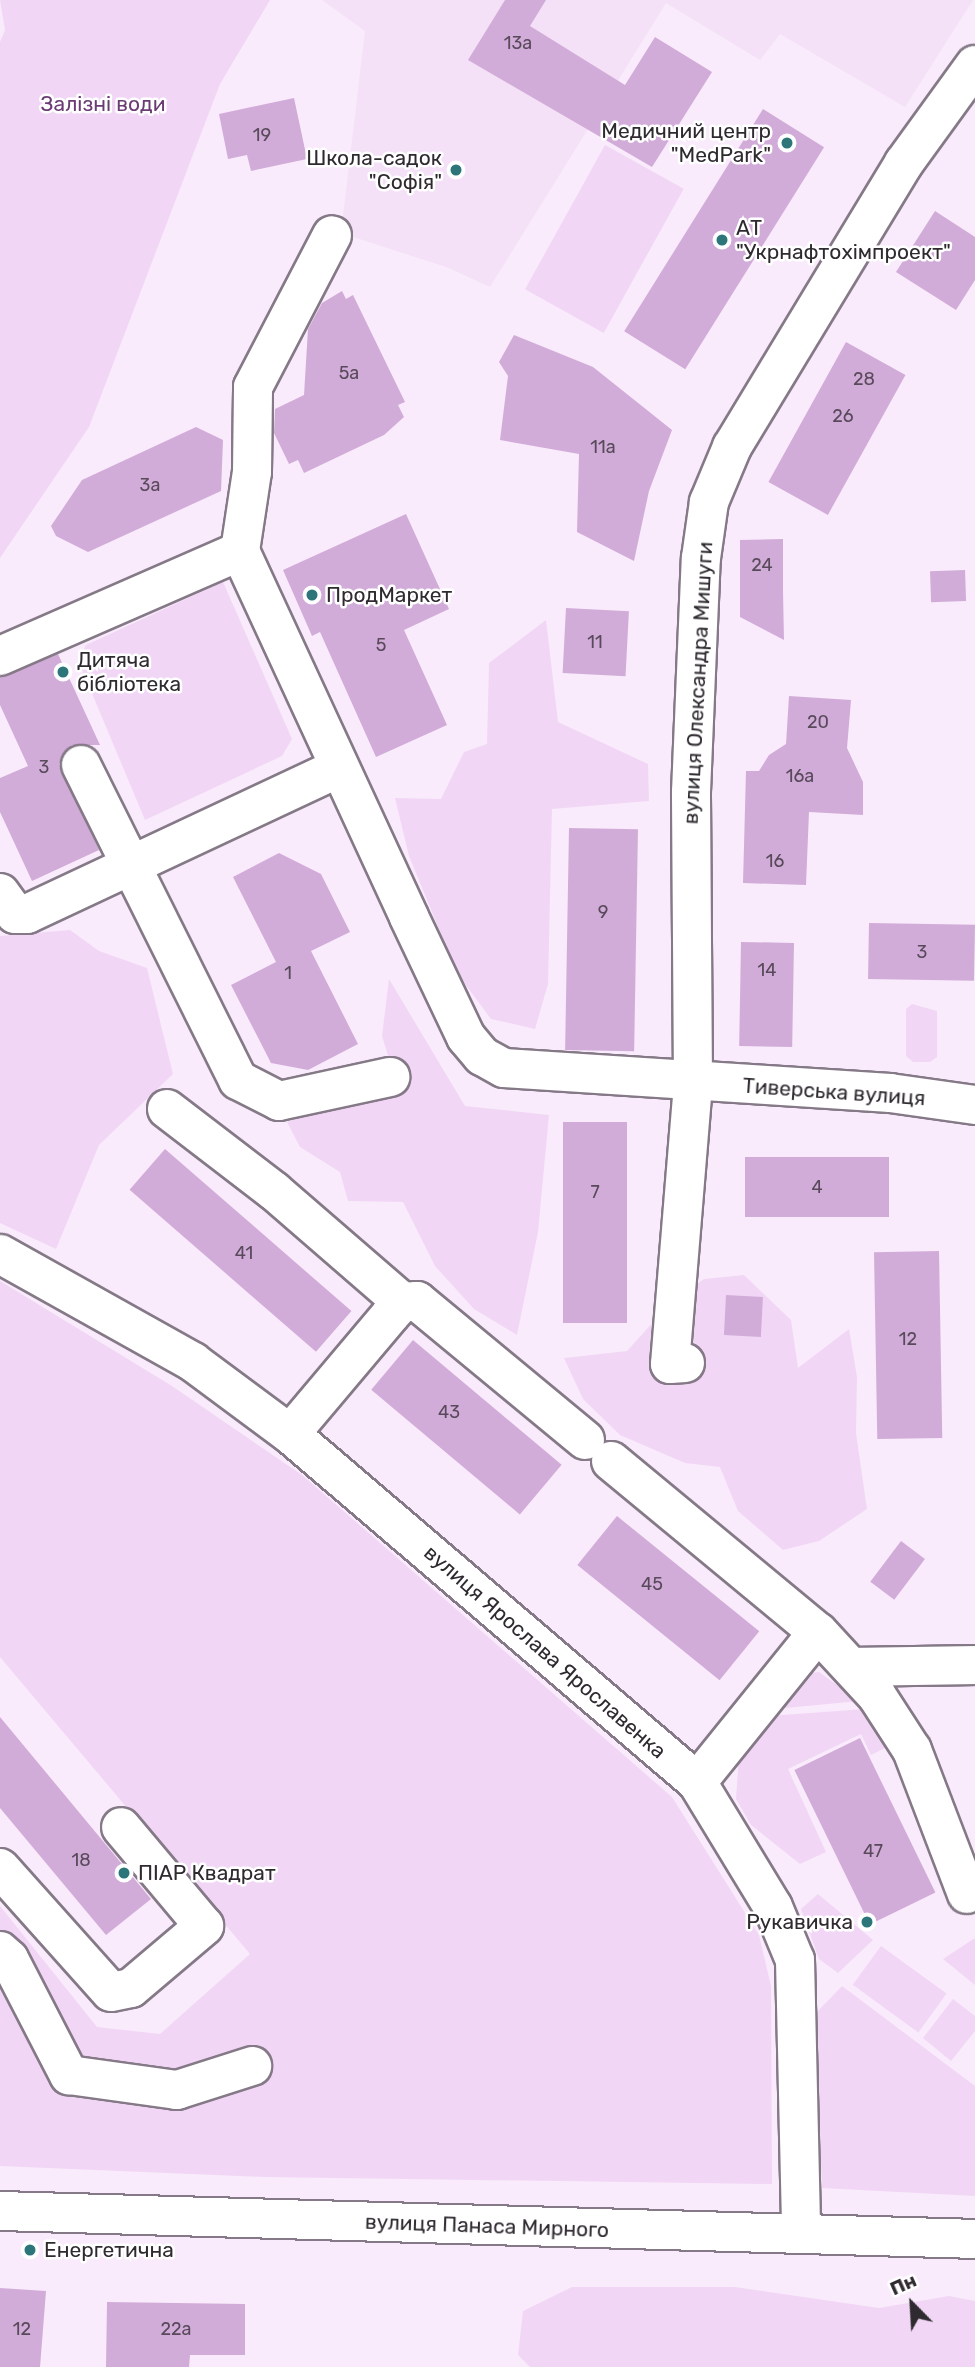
<!DOCTYPE html>
<html>
<head>
<meta charset="utf-8">
<style>
  body { margin:0 }
  #map { position:relative; width:975px; height:2367px; overflow:hidden; background:#f9ebfb; font-family:Rubik,sans-serif }
  div>[style] { position:absolute }
  .built>* { inset:0; background:#f4e0f7 }
  .green>* { inset:0; background:#f1d7f5; transform-origin:0 0 }
  .building>* { inset:0; background:#d2acd9; transform-origin:0 0 }
  .roads { filter:drop-shadow(2px 0 #857987) drop-shadow(-2px 0 #857987) drop-shadow(0 2px #857987) drop-shadow(0 -2px #857987) }
  .minor>* { height:38px; margin:-19px; padding:0 19px; transform-origin:19px; border-radius:19px; background:#fff }
  .dots>* { width:19px; height:19px; translate:-50% -50%; box-sizing:border-box; border:4px solid #fff; border-radius:50% }
  span { translate:-50% -50%; white-space:nowrap; text-align:center; line-height:1.15; -webkit-text-stroke:5px #fff; paint-order:stroke }
  .number-label { font-size:18px; color:#584a5a }
  .number-label span { -webkit-text-stroke-width:0 }
  .park-label { font-size:21px; color:#6b3c74 }
  .poi-label { font-size:21px; color:#2f2a30 }
  .right { translate:-100% -50%; text-align:right }
  .left { translate:0 -50%; text-align:left }
  .street-label { font-size:21px; color:#2f2a30 }
  .north { position:absolute; left:877px; top:2269px; width:70px; height:70px; -webkit-text-stroke:5px #fff; paint-order:stroke; rotate:336deg; font-size:19px; font-weight:700; line-height:28px; text-align:center; color:#2f2a30 }
  .north::after { content:''; display:block; margin:auto; width:24px; height:32px; background:#2f2a30; clip-path:polygon(50% 0,100% 100%,50% 72%,0 100%) }
</style>
</head>
<body>
<div id="map">
  <div class="built">
    <i style="clip-path:polygon(322px 0,973px 0,905px 107px,780px 34px,760px 60px,666px 3px,490px 287px,449px 268px,341px 233px,365px 31px)"></i>
  </div>
  <div class="green">
    <i style="clip-path:polygon(0 0,270px 0,220px 84px,89px 427px,0 558px,0 42px,5px 30px)"></i>
    <i style="left:605px;top:145px;width:90px;height:165px;rotate:29deg"></i>
    <i style="clip-path:polygon(223px 582px,292px 739px,282px 756px,145px 820px,78px 660px,86px 645px)"></i>
    <i style="clip-path:polygon(546px 620px,558px 722px,648px 764px,649px 801px,552px 809px,548px 984px,535px 1029px,491px 1019px,457px 973px,409px 856px,395px 798px,441px 799px,464px 752px,487px 744px,489px 663px)"></i>
    <i style="clip-path:polygon(70px 930px,99px 951px,147px 968px,173px 1074px,99px 1145px,56px 1249px,0 1223px,0 936px)"></i>
    <i style="clip-path:polygon(389px 979px,465px 1106px,549px 1115px,538px 1232px,517px 1335px,474px 1309px,435px 1266px,403px 1202px,348px 1201px,340px 1172px,300px 1147px,287px 1122px,396px 1082px,382px 1036px)"></i>
    <i style="clip-path:polygon(912px 1004px,937px 1011px,937px 1057px,930px 1062px,913px 1062px,906px 1056px,906px 1009px)"></i>
    <i style="clip-path:polygon(744px 1275px,791px 1320px,798px 1368px,849px 1329px,857px 1377px,856px 1433px,867px 1509px,819px 1541px,783px 1550px,738px 1511px,720px 1467px,685px 1463px,620px 1435px,583px 1399px,564px 1358px,627px 1351px,673px 1300px,704px 1279px)"></i>
    <i style="clip-path:polygon(0 1281px,172px 1386px,302px 1475px,672px 1797px,759px 1935px,771px 1986px,772px 2184px,265px 2177px,0 2166px,0 1906px,97px 2027px,160px 2034px,250px 1954px,0 1657px)"></i>
    <i style="clip-path:polygon(819px 1672px,859px 1701px,775px 1709px,804px 1674px)"></i>
    <i style="clip-path:polygon(865px 1709px,887px 1747px,871px 1755px,861px 1734px,788px 1769px,826px 1852px,800px 1864px,751px 1825px,736px 1799px,739px 1754px,769px 1716px)"></i>
    <i style="clip-path:polygon(818px 1894px,873px 1940px,838px 1973px,819px 1959px,801px 1909px)"></i>
    <i style="clip-path:polygon(975px 1938px,975px 1985px,943px 1959px)"></i>
    <i style="left:881px;top:1946px;width:81px;height:48px;rotate:36deg"></i>
    <i style="clip-path:polygon(842px 1986px,975px 2086px,975px 2196px,822px 2188px,816px 2013px)"></i>
    <i style="clip-path:polygon(953px 1999px,975px 2016px,975px 2031px,951px 2061px,923px 2038px)"></i>
    <i style="clip-path:polygon(572px 2287px,735px 2287px,879px 2308px,949px 2296px,975px 2301px,975px 2367px,530px 2367px,518px 2355px,523px 2311px)"></i>
  </div>
  <div class="building">
    <i style="clip-path:polygon(505px 0,546px 0,530px 26px,625px 85px,655px 37px,712px 72px,652px 167px,468px 60px)"></i>
    <i style="clip-path:polygon(294px 98px,307px 159px,251px 171px,247px 155px,228px 159px,219px 114px)"></i>
    <i style="left:763px;top:109px;width:72px;height:262px;rotate:32deg"></i>
    <i style="clip-path:polygon(935px 211px,975px 237px,975px 280px,956px 310px,896px 272px)"></i>
    <i style="clip-path:polygon(342px 291px,346px 299px,353px 295px,405px 402px,398px 405px,404px 417px,384px 435px,304px 473px,298px 460px,289px 464px,274px 433px,275px 409px,304px 395px,308px 329px,322px 303px)"></i>
    <i style="clip-path:polygon(514px 335px,593px 367px,672px 430px,649px 491px,634px 561px,577px 532px,579px 454px,500px 440px,508px 376px,499px 362px)"></i>
    <i style="left:846px;top:342px;width:68px;height:160px;rotate:29deg"></i>
    <i style="clip-path:polygon(196px 427px,223px 440px,221px 491px,88px 552px,56px 536px,51px 526px,82px 480px)"></i>
    <i style="clip-path:polygon(406px 514px,449px 609px,404px 630px,447px 725px,376px 757px,320px 632px,312px 636px,283px 570px)"></i>
    <i style="clip-path:polygon(783px 539px,783px 591px,784px 640px,740px 617px,740px 540px)"></i>
    <i style="left:965px;top:570px;width:31px;height:35px;rotate:88deg"></i>
    <i style="left:566px;top:608px;width:63px;height:65px;rotate:3deg"></i>
    <i style="clip-path:polygon(58px 654px,100px 745px,72px 745px,59px 764px,99px 850px,32px 881px,0 812px,0 778px,28px 766px,0 705px,0 677px)"></i>
    <i style="clip-path:polygon(789px 696px,851px 700px,847px 748px,863px 782px,863px 815px,809px 812px,806px 885px,743px 883px,746px 771px,759px 771px,769px 755px,786px 744px)"></i>
    <i style="left:569px;top:828px;width:69px;height:222px;rotate:1deg"></i>
    <i style="clip-path:polygon(279px 853px,321px 874px,350px 932px,311px 951px,358px 1044px,308px 1070px,271px 1063px,231px 985px,276px 962px,233px 877px)"></i>
    <i style="left:869px;top:923px;width:106px;height:56px;rotate:1deg"></i>
    <i style="left:741px;top:942px;width:53px;height:104px;rotate:1deg"></i>
    <i style="left:563px;top:1122px;width:64px;height:201px"></i>
    <i style="left:165px;top:1149px;width:247px;height:54px;rotate:41deg"></i>
    <i style="left:745px;top:1157px;width:144px;height:60px"></i>
    <i style="left:939px;top:1251px;width:187px;height:65px;rotate:89deg"></i>
    <i style="left:726px;top:1295px;width:37px;height:40px;rotate:3deg"></i>
    <i style="left:413px;top:1340px;width:194px;height:65px;rotate:40deg"></i>
    <i style="left:617px;top:1516px;width:183px;height:63px;rotate:39deg"></i>
    <i style="left:901px;top:1541px;width:30px;height:51px;rotate:37deg"></i>
    <i style="clip-path:polygon(0 1717px,151px 1899px,106px 1935px,0 1808px)"></i>
    <i style="left:860px;top:1738px;width:172px;height:73px;rotate:64deg"></i>
    <i style="clip-path:polygon(0 2288px,46px 2291px,40px 2367px,0 2367px)"></i>
    <i style="clip-path:polygon(107px 2302px,245px 2304px,245px 2355px,190px 2355px,189px 2367px,106px 2367px)"></i>
  </div>
  <div class="roads">
    <div class="minor">
      <i style="left:240px;top:551px;width:403px;rotate:65.2deg"></i>
      <i style="left:409px;top:917px;width:133px;rotate:64.6deg"></i>
      <i style="left:466px;top:1037px;width:25px;rotate:50deg"></i>
      <i style="left:482px;top:1056px;width:25px;rotate:29deg"></i>
      <i style="left:504px;top:1068px;width:387px;rotate:3.7deg"></i>
      <i style="left:890px;top:1093px;width:86px;rotate:8deg"></i>
      <i style="left:240px;top:551px;width:80px;rotate:-81.4deg"></i>
      <i style="left:252px;top:472px;width:85px;rotate:-89.3deg"></i>
      <i style="left:253px;top:387px;width:171px;rotate:-62.5deg"></i>
      <i style="left:0;top:656px;width:262px;rotate:-23.6deg"></i>
      <i style="left:81px;top:765px;width:352px;rotate:63.5deg"></i>
      <i style="left:238px;top:1080px;width:46px;rotate:27.1deg"></i>
      <i style="left:279px;top:1101px;width:114px;rotate:-12.2deg"></i>
      <i style="left:0;top:893px;width:26px;rotate:54deg"></i>
      <i style="left:15px;top:914px;width:12px"></i>
      <i style="left:27px;top:914px;width:344px;rotate:-25.1deg"></i>
      <i style="left:167px;top:1109px;width:135px;rotate:37.5deg"></i>
      <i style="left:274px;top:1191px;width:169px;rotate:40.9deg"></i>
      <i style="left:0;top:1254px;width:221px;rotate:29.2deg"></i>
      <i style="left:193px;top:1362px;width:121px;rotate:36.6deg"></i>
      <i style="left:290px;top:1434px;width:535px;rotate:40.53deg"></i>
      <i style="left:697px;top:1782px;width:146px;rotate:58.7deg"></i>
      <i style="left:773px;top:1907px;width:57px;rotate:67.5deg"></i>
      <i style="left:795px;top:1960px;width:274px;rotate:88.7deg"></i>
      <i style="left:685px;top:1363px;width:15px;rotate:176deg"></i>
      <i style="left:670px;top:1364px;width:282px;rotate:-85.3deg"></i>
      <i style="left:693px;top:1083px;width:291px;rotate:-90.4deg"></i>
      <i style="left:691px;top:792px;width:234px;rotate:-87.6deg"></i>
      <i style="left:701px;top:558px;width:57px;rotate:-81.9deg"></i>
      <i style="left:709px;top:502px;width:60px;rotate:-67.3deg"></i>
      <i style="left:732px;top:447px;width:332px;rotate:-58.8deg"></i>
      <i style="left:904px;top:163px;width:121px;rotate:-54.1deg"></i>
      <i style="left:290px;top:1434px;width:157px;rotate:-49.9deg"></i>
      <i style="left:391px;top:1314px;width:16px;rotate:-47deg"></i>
      <i style="left:402px;top:1302px;width:15px;rotate:-4deg"></i>
      <i style="left:417px;top:1301px;width:218px;rotate:39.6deg"></i>
      <i style="left:611px;top:1461px;width:268px;rotate:39.6deg"></i>
      <i style="left:818px;top:1632px;width:193px;rotate:128.9deg"></i>
      <i style="left:818px;top:1632px;width:87px;rotate:47.3deg"></i>
      <i style="left:877px;top:1696px;width:64px;rotate:57.1deg"></i>
      <i style="left:912px;top:1750px;width:154px;rotate:69.1deg"></i>
      <i style="left:852px;top:1667px;width:123px;rotate:-0.9deg"></i>
      <i style="left:0;top:1868px;width:166px;rotate:48.2deg"></i>
      <i style="left:111px;top:1992px;width:20px;rotate:-11deg"></i>
      <i style="left:131px;top:1988px;width:96px;rotate:-40.3deg"></i>
      <i style="left:204px;top:1926px;width:129px;rotate:-130deg"></i>
      <i style="left:0;top:1951px;width:12px;rotate:42deg"></i>
      <i style="left:9px;top:1959px;width:131px;rotate:62.7deg"></i>
      <i style="left:69px;top:2075px;width:109px;rotate:7.9deg"></i>
      <i style="left:177px;top:2090px;width:79px;rotate:-17.7deg"></i>
      <i style="left:0;top:2211px;width:975px;rotate:1.64deg"></i>
    </div>
  </div>
  <div class="dots">
    <i style="left:787px;top:143px;background:#2c767a"></i>
    <i style="left:456px;top:170px;background:#2c767a"></i>
    <i style="left:722px;top:240px;background:#2c767a"></i>
    <i style="left:312px;top:595px;background:#2c767a"></i>
    <i style="left:63px;top:672px;background:#2c767a"></i>
    <i style="left:124px;top:1873px;background:#2c767a"></i>
    <i style="left:867px;top:1922px;background:#2c767a"></i>
    <i style="left:30px;top:2250px;background:#2c767a"></i>
  </div>
  <div class="number-label">
    <span style="left:518px;top:43px">13а</span>
    <span style="left:262px;top:135px">19</span>
    <span style="left:349px;top:373px">5а</span>
    <span style="left:864px;top:379px">28</span>
    <span style="left:843px;top:416px">26</span>
    <span style="left:603px;top:447px">11а</span>
    <span style="left:150px;top:485px">3а</span>
    <span style="left:762px;top:565px">24</span>
    <span style="left:595px;top:642px">11</span>
    <span style="left:381px;top:645px">5</span>
    <span style="left:818px;top:722px">20</span>
    <span style="left:44px;top:767px">3</span>
    <span style="left:800px;top:776px">16а</span>
    <span style="left:775px;top:861px">16</span>
    <span style="left:603px;top:912px">9</span>
    <span style="left:922px;top:952px">3</span>
    <span style="left:767px;top:970px">14</span>
    <span style="left:288px;top:973px">1</span>
    <span style="left:817px;top:1187px">4</span>
    <span style="left:595px;top:1192px">7</span>
    <span style="left:244px;top:1253px">41</span>
    <span style="left:908px;top:1339px">12</span>
    <span style="left:449px;top:1412px">43</span>
    <span style="left:652px;top:1584px">45</span>
    <span style="left:873px;top:1851px">47</span>
    <span style="left:81px;top:1860px">18</span>
    <span style="left:22px;top:2329px">12</span>
    <span style="left:176px;top:2329px">22а</span>
  </div>
  <div class="park-label">
    <span style="left:103px;top:104px">Залізні води</span>
  </div>
  <div class="poi-label">
    <span class="right" style="left:771px;top:143px">Медичний центр<br>"MedPark"</span>
    <span class="right" style="left:442px;top:170px">Школа-садок<br>"Софія"</span>
    <span class="left" style="left:736px;top:240px">АТ<br>"Укрнафтохімпроект"</span>
    <span class="left" style="left:326px;top:595px">ПродМаркет</span>
    <span class="left" style="left:77px;top:672px">Дитяча<br>бібліотека</span>
    <span class="left" style="left:138px;top:1873px">ПІАР Квадрат</span>
    <span class="right" style="left:853px;top:1922px">Рукавичка</span>
    <span class="left" style="left:44px;top:2250px">Енергетична</span>
  </div>
  <div class="street-label">
    <span style="left:698px;top:683px;rotate:-87deg">вулиця Олександра Мишуги</span>
    <span style="left:834px;top:1092px;rotate:4deg">Тиверська вулиця</span>
    <span style="left:545px;top:1652px;rotate:41deg">вулиця Ярослава Ярославенка</span>
    <span style="left:487px;top:2226px;rotate:2deg">вулиця Панаса Мирного</span>
  </div>
  <div class="north">Пн</div>
</div>
</body>
</html>
